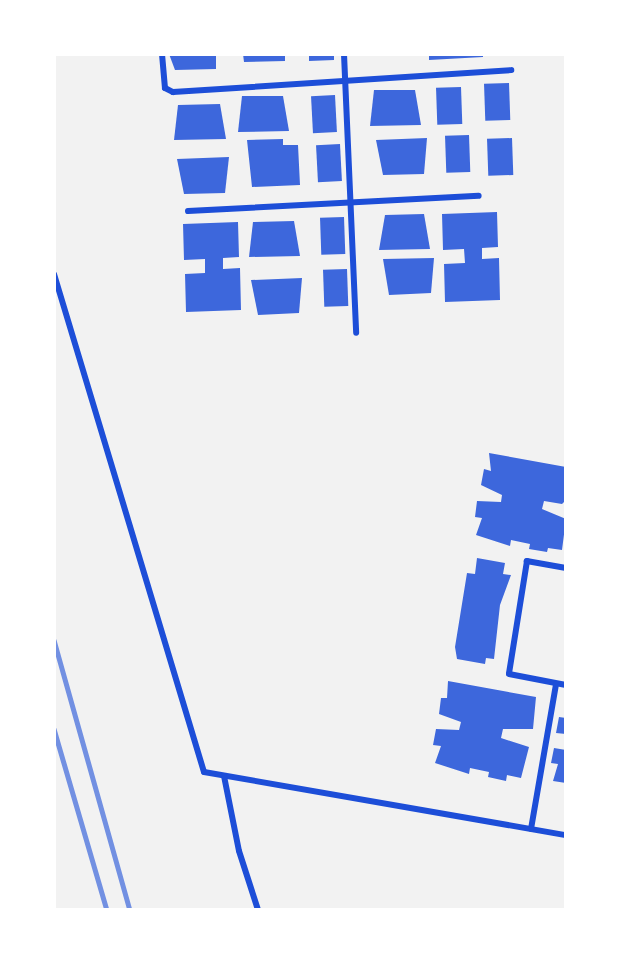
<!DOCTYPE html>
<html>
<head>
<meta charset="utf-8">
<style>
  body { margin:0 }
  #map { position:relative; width:620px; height:964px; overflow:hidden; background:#f2f2f2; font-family:Raleway,sans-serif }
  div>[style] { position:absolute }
  .building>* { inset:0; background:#3d67dc; transform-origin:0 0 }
  .minor>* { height:6px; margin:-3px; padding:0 3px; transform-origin:3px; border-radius:3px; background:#1d4ed8 }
  .rail>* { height:4.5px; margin:-2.25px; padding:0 2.25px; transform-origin:2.25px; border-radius:2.25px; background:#7290e2 }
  span { translate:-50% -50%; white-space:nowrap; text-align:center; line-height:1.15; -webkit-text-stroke:4.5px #fff; paint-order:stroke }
  .frame { position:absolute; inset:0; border:56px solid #fff; pointer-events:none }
</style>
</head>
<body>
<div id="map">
  <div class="building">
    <i style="clip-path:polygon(169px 54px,216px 54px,216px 69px,175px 70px)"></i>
    <i style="clip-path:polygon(243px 54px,285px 54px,285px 61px,244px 62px)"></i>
    <i style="clip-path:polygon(309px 54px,334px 54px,334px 60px,309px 61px)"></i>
    <i style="clip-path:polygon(429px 54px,483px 54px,483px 57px,429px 60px)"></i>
    <i style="left:509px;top:83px;width:37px;height:25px;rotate:88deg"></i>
    <i style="left:461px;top:87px;width:37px;height:25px;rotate:88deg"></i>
    <i style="clip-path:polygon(374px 90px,415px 90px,421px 125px,370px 126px)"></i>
    <i style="left:335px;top:95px;width:37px;height:24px;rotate:87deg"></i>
    <i style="clip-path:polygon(242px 96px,283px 96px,289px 131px,238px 132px)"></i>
    <i style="clip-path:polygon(220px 104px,226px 139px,174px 140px,178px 105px)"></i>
    <i style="left:469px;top:135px;width:37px;height:24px;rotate:88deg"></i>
    <i style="clip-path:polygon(427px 138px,424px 174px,383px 175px,376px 140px)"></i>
    <i style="left:512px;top:138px;width:37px;height:25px;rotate:88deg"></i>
    <i style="clip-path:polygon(283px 139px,283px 145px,298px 145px,300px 185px,252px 187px,247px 140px)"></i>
    <i style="left:340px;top:144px;width:37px;height:24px;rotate:87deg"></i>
    <i style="clip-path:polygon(229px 157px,225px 193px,184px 194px,177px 159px)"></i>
    <i style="clip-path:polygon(497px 212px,498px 247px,482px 248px,482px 259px,499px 258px,500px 300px,445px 302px,444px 264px,465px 263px,464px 249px,443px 250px,442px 214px)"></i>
    <i style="clip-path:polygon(424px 214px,430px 249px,379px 250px,385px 215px)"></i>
    <i style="left:344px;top:217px;width:37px;height:24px;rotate:88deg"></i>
    <i style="clip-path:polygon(294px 221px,300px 256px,249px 257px,253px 222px)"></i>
    <i style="clip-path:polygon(238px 222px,239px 257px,223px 258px,223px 269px,240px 268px,241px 310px,186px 312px,185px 274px,205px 273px,205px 259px,184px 260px,183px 224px)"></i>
    <i style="clip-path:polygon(434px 258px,431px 293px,389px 295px,383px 259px)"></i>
    <i style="left:347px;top:269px;width:37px;height:24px;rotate:88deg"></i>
    <i style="clip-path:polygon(302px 278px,299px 313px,258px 315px,251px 280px)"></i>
    <i style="clip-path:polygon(489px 453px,566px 467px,566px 500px,562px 504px,544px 501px,542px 509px,566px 519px,562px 550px,548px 548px,547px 552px,529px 549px,530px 544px,511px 540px,510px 546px,476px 535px,482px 518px,475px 517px,477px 501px,501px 502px,502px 495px,481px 485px,484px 469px,491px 471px)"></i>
    <i style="clip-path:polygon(477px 558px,505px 563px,503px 574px,511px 575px,500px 605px,494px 659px,486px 658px,485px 664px,457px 659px,455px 647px,467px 573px,475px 574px)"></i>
    <i style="clip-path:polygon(448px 681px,536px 697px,533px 729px,503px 729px,501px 738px,529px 747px,521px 778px,507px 775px,506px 781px,488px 777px,489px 772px,470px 768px,469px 774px,435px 763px,441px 746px,433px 745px,436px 729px,459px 730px,461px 722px,439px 714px,441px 698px,447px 698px)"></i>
    <i style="clip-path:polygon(559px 717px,566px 718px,566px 734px,556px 733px)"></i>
    <i style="clip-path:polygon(554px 748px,566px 750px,566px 783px,553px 781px,558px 764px,551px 763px)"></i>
  </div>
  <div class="minor">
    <i style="left:162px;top:54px;width:34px;rotate:85deg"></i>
    <i style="left:165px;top:88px;width:9px;rotate:27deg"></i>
    <i style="left:173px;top:92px;width:339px;rotate:-3.7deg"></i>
    <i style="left:344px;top:54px;width:279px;rotate:87.5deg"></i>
    <i style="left:188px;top:211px;width:291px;rotate:-3deg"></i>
    <i style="left:54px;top:274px;width:520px;rotate:73.24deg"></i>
    <i style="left:204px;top:772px;width:367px;rotate:9.9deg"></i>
    <i style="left:566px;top:568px;width:40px;rotate:-170deg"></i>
    <i style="left:527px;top:561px;width:114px;rotate:99.1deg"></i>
    <i style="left:509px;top:674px;width:58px;rotate:10.9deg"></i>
    <i style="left:224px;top:776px;width:76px;rotate:78.7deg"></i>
    <i style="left:239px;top:851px;width:62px;rotate:72.1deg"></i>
    <i style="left:531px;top:829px;width:147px;rotate:-80.2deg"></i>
  </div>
  <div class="rail">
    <i style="left:54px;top:640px;width:280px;rotate:74.3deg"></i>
    <i style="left:54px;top:729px;width:189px;rotate:73.7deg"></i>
  </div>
  <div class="frame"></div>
</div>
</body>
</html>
